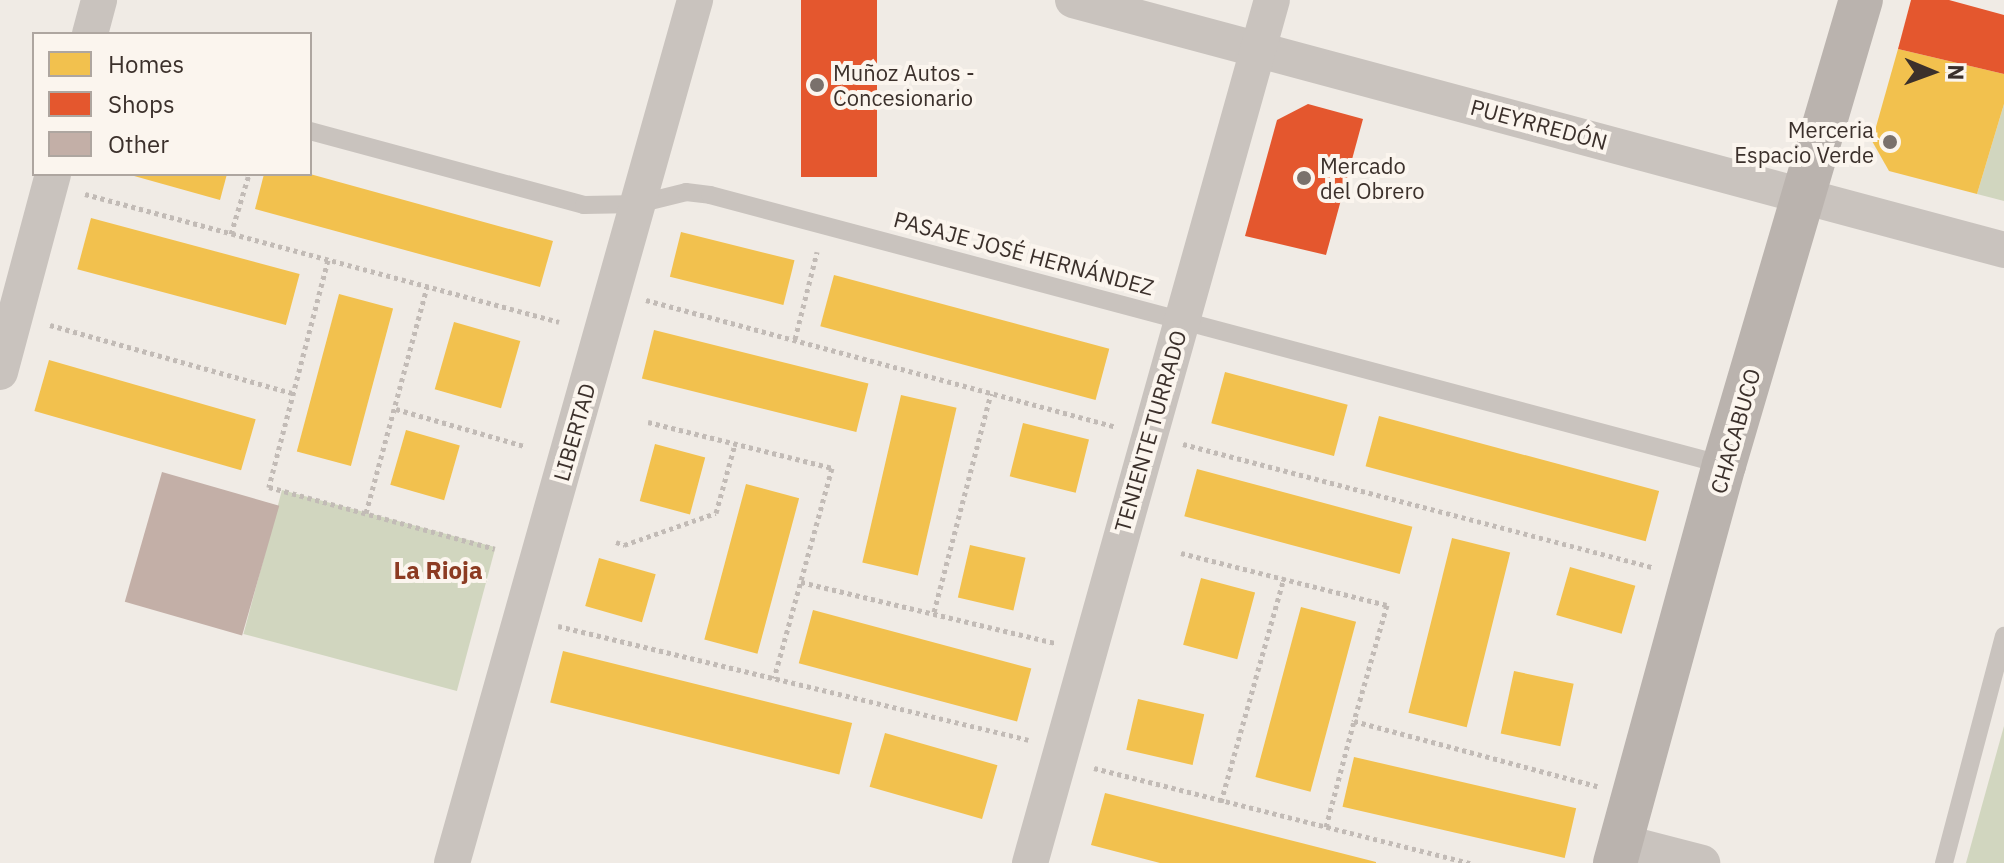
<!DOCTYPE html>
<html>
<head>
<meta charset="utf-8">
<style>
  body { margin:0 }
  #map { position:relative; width:2004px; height:863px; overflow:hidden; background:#f0ebe5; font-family:"IBM Plex Sans",sans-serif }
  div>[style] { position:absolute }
  .green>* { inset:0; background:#d1d6bf; transform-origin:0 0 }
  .homes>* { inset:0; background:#f2c14e; transform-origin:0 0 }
  .shops>* { inset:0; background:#e4572e; transform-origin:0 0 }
  .building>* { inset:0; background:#c3afa7; transform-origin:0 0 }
  .path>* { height:5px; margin-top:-2.5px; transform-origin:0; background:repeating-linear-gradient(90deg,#c2bbb6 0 4px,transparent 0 8px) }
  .lane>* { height:18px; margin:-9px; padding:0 9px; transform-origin:9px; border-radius:9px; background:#c9c3be }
  .street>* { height:36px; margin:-18px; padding:0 18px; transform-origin:18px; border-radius:18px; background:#c9c3be }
  .secondary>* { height:44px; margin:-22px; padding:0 22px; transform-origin:22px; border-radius:22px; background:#bab3ae }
  .dots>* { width:22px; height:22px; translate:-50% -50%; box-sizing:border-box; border:4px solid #fbf5ee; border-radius:50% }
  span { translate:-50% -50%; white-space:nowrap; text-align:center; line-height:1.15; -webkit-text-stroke:8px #fbf5ee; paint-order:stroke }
  .poi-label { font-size:22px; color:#3b302b }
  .left { translate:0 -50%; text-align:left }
  .right { translate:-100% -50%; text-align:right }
  .street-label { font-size:22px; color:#3b302b }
  .neighbourhood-label { font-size:24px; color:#8c3b22; font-weight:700 }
  .legend { position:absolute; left:32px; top:32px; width:280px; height:144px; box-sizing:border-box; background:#fbf5ee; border:2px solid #aea6a0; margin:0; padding:10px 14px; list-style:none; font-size:24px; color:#3b302b }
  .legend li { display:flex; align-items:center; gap:16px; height:40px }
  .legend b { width:40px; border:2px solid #aea6a0 }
  .north { position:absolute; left:1892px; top:32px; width:80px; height:80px; -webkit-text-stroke:6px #fbf5ee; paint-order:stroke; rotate:91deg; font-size:22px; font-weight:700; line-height:32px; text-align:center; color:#3b302b }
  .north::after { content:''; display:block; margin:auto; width:28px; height:36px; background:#3b302b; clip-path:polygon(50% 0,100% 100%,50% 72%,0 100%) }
</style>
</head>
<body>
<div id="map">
  <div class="green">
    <i style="clip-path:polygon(2004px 104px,2004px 201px,1977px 194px)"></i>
    <i style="left:282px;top:490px;width:221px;height:149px;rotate:15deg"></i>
    <i style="clip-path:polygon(2004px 726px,2004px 863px,1966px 863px)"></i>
  </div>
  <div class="homes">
    <i style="clip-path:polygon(1898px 49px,2004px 74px,2004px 104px,1977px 194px,1889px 171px,1872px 141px)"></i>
    <i style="clip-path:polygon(127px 174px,227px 174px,220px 200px)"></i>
    <i style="clip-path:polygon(264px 174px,310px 174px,553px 241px,540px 287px,255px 209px)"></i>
    <i style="left:91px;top:218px;width:216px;height:53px;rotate:15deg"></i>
    <i style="left:681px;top:232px;width:117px;height:46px;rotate:14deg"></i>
    <i style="left:834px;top:275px;width:285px;height:53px;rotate:15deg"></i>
    <i style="left:339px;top:294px;width:56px;height:163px;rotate:15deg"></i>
    <i style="left:454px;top:322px;width:69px;height:70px;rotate:16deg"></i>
    <i style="left:654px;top:330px;width:221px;height:50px;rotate:14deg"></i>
    <i style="left:49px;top:360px;width:215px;height:53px;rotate:16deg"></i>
    <i style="left:1225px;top:372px;width:127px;height:53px;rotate:15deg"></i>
    <i style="left:901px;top:395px;width:57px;height:172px;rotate:13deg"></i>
    <i style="left:1379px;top:416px;width:290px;height:52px;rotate:15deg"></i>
    <i style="left:1023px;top:423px;width:68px;height:55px;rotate:14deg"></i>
    <i style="left:406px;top:430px;width:56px;height:57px;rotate:16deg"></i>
    <i style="left:655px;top:444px;width:52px;height:59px;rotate:15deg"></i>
    <i style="left:1197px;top:469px;width:223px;height:49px;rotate:15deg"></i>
    <i style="left:746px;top:484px;width:55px;height:161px;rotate:15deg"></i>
    <i style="left:1452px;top:538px;width:60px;height:180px;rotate:14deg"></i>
    <i style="left:970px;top:545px;width:57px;height:54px;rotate:13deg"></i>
    <i style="left:599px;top:558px;width:59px;height:50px;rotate:16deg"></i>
    <i style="left:1570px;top:567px;width:68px;height:50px;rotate:16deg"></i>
    <i style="left:1201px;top:578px;width:56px;height:69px;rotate:15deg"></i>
    <i style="left:1301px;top:607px;width:57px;height:176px;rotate:15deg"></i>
    <i style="left:813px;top:610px;width:226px;height:55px;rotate:15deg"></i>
    <i style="left:563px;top:651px;width:298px;height:53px;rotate:14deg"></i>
    <i style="left:1514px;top:671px;width:61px;height:64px;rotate:12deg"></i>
    <i style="left:1138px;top:699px;width:68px;height:52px;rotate:13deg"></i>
    <i style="left:885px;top:733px;width:117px;height:56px;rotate:16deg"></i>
    <i style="left:1354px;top:757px;width:228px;height:51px;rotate:13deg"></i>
    <i style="clip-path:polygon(1105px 793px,1376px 862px,1376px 863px,1160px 863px,1091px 845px)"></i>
  </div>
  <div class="shops">
    <i style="left:801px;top:0;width:76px;height:177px"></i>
    <i style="clip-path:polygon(1911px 0,1949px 0,2004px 15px,2004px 74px,1898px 49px)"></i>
    <i style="clip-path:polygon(1308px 104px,1363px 119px,1326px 255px,1245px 236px,1277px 120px)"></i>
  </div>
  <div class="building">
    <i style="left:162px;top:472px;width:122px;height:135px;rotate:16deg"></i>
  </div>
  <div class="path">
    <i style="left:85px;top:194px;width:491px;rotate:15.1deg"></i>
    <i style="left:231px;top:234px;width:63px;rotate:-73.3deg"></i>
    <i style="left:328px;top:260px;width:235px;rotate:104.6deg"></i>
    <i style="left:269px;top:487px;width:234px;rotate:15.3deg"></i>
    <i style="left:646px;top:300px;width:485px;rotate:15.1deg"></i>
    <i style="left:50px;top:325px;width:251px;rotate:15.7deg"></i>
    <i style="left:795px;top:339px;width:90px;rotate:-75.8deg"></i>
    <i style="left:396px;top:409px;width:133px;rotate:16.1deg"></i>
    <i style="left:648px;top:422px;width:190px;rotate:14deg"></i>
    <i style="left:832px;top:468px;width:218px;rotate:105.4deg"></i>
    <i style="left:1183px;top:444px;width:486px;rotate:14.7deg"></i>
    <i style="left:366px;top:513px;width:234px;rotate:-74.9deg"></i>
    <i style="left:616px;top:542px;width:9px;rotate:21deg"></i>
    <i style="left:624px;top:545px;width:97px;rotate:-19.2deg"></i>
    <i style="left:716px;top:513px;width:72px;rotate:-74.6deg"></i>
    <i style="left:1181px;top:553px;width:212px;rotate:14.2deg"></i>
    <i style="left:1387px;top:605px;width:121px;rotate:105.9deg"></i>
    <i style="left:1354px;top:721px;width:252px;rotate:15deg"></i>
    <i style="left:801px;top:582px;width:261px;rotate:13.5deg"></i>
    <i style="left:934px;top:612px;width:226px;rotate:-75.4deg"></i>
    <i style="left:558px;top:626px;width:484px;rotate:13.6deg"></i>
    <i style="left:1094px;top:768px;width:388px;rotate:14.2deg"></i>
    <i style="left:1221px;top:802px;width:233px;rotate:-74.3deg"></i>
    <i style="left:1326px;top:827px;width:110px;rotate:-75.2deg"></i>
  </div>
  <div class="lane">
    <i style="left:310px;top:131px;width:284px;rotate:15.1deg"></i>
    <i style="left:584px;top:205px;width:54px;rotate:-1.1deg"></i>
    <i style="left:638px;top:204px;width:49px;rotate:-14deg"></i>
    <i style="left:686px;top:192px;width:24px;rotate:7deg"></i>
    <i style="left:710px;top:195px;width:1049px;rotate:14.91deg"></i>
    <i style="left:1944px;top:863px;width:235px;rotate:-75.2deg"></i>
  </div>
  <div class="street">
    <i style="left:1073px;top:0;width:964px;rotate:15.03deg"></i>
    <i style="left:90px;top:34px;width:35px;rotate:-75deg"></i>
    <i style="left:0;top:372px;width:205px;rotate:-75deg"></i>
    <i style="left:1621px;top:842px;width:84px;rotate:14.5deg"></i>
    <i style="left:452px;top:863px;width:897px;rotate:-74.27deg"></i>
    <i style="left:1030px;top:863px;width:896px;rotate:-74.34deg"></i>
  </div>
  <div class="secondary">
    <i style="left:1615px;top:863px;width:413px;rotate:-74.7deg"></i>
    <i style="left:1724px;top:465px;width:485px;rotate:-73.6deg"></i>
  </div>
  <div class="dots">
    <i style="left:817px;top:85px;background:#7a716c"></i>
    <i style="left:1890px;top:142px;background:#7a716c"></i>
    <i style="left:1304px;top:178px;background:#7a716c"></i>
  </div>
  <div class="poi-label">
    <span class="left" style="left:833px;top:85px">Muñoz Autos -<br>Concesionario</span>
    <span class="right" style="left:1874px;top:142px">Merceria<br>Espacio Verde</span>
    <span class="left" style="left:1320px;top:178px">Mercado<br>del Obrero</span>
  </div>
  <div class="street-label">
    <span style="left:1539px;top:124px;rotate:15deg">PUEYRREDÓN</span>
    <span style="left:1024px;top:253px;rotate:15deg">PASAJE JOSÉ HERNÁNDEZ</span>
    <span style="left:1150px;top:431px;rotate:-74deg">TENIENTE TURRADO</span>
    <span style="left:1735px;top:431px;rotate:-74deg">CHACABUCO</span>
    <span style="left:574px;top:432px;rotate:-74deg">LIBERTAD</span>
  </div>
  <div class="neighbourhood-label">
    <span style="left:438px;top:571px">La Rioja</span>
  </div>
  <ul class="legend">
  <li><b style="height:22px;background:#f2c14e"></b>Homes</li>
  <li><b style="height:22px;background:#e4572e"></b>Shops</li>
  <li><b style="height:22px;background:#c3afa7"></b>Other</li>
  </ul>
  <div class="north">N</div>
</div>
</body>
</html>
